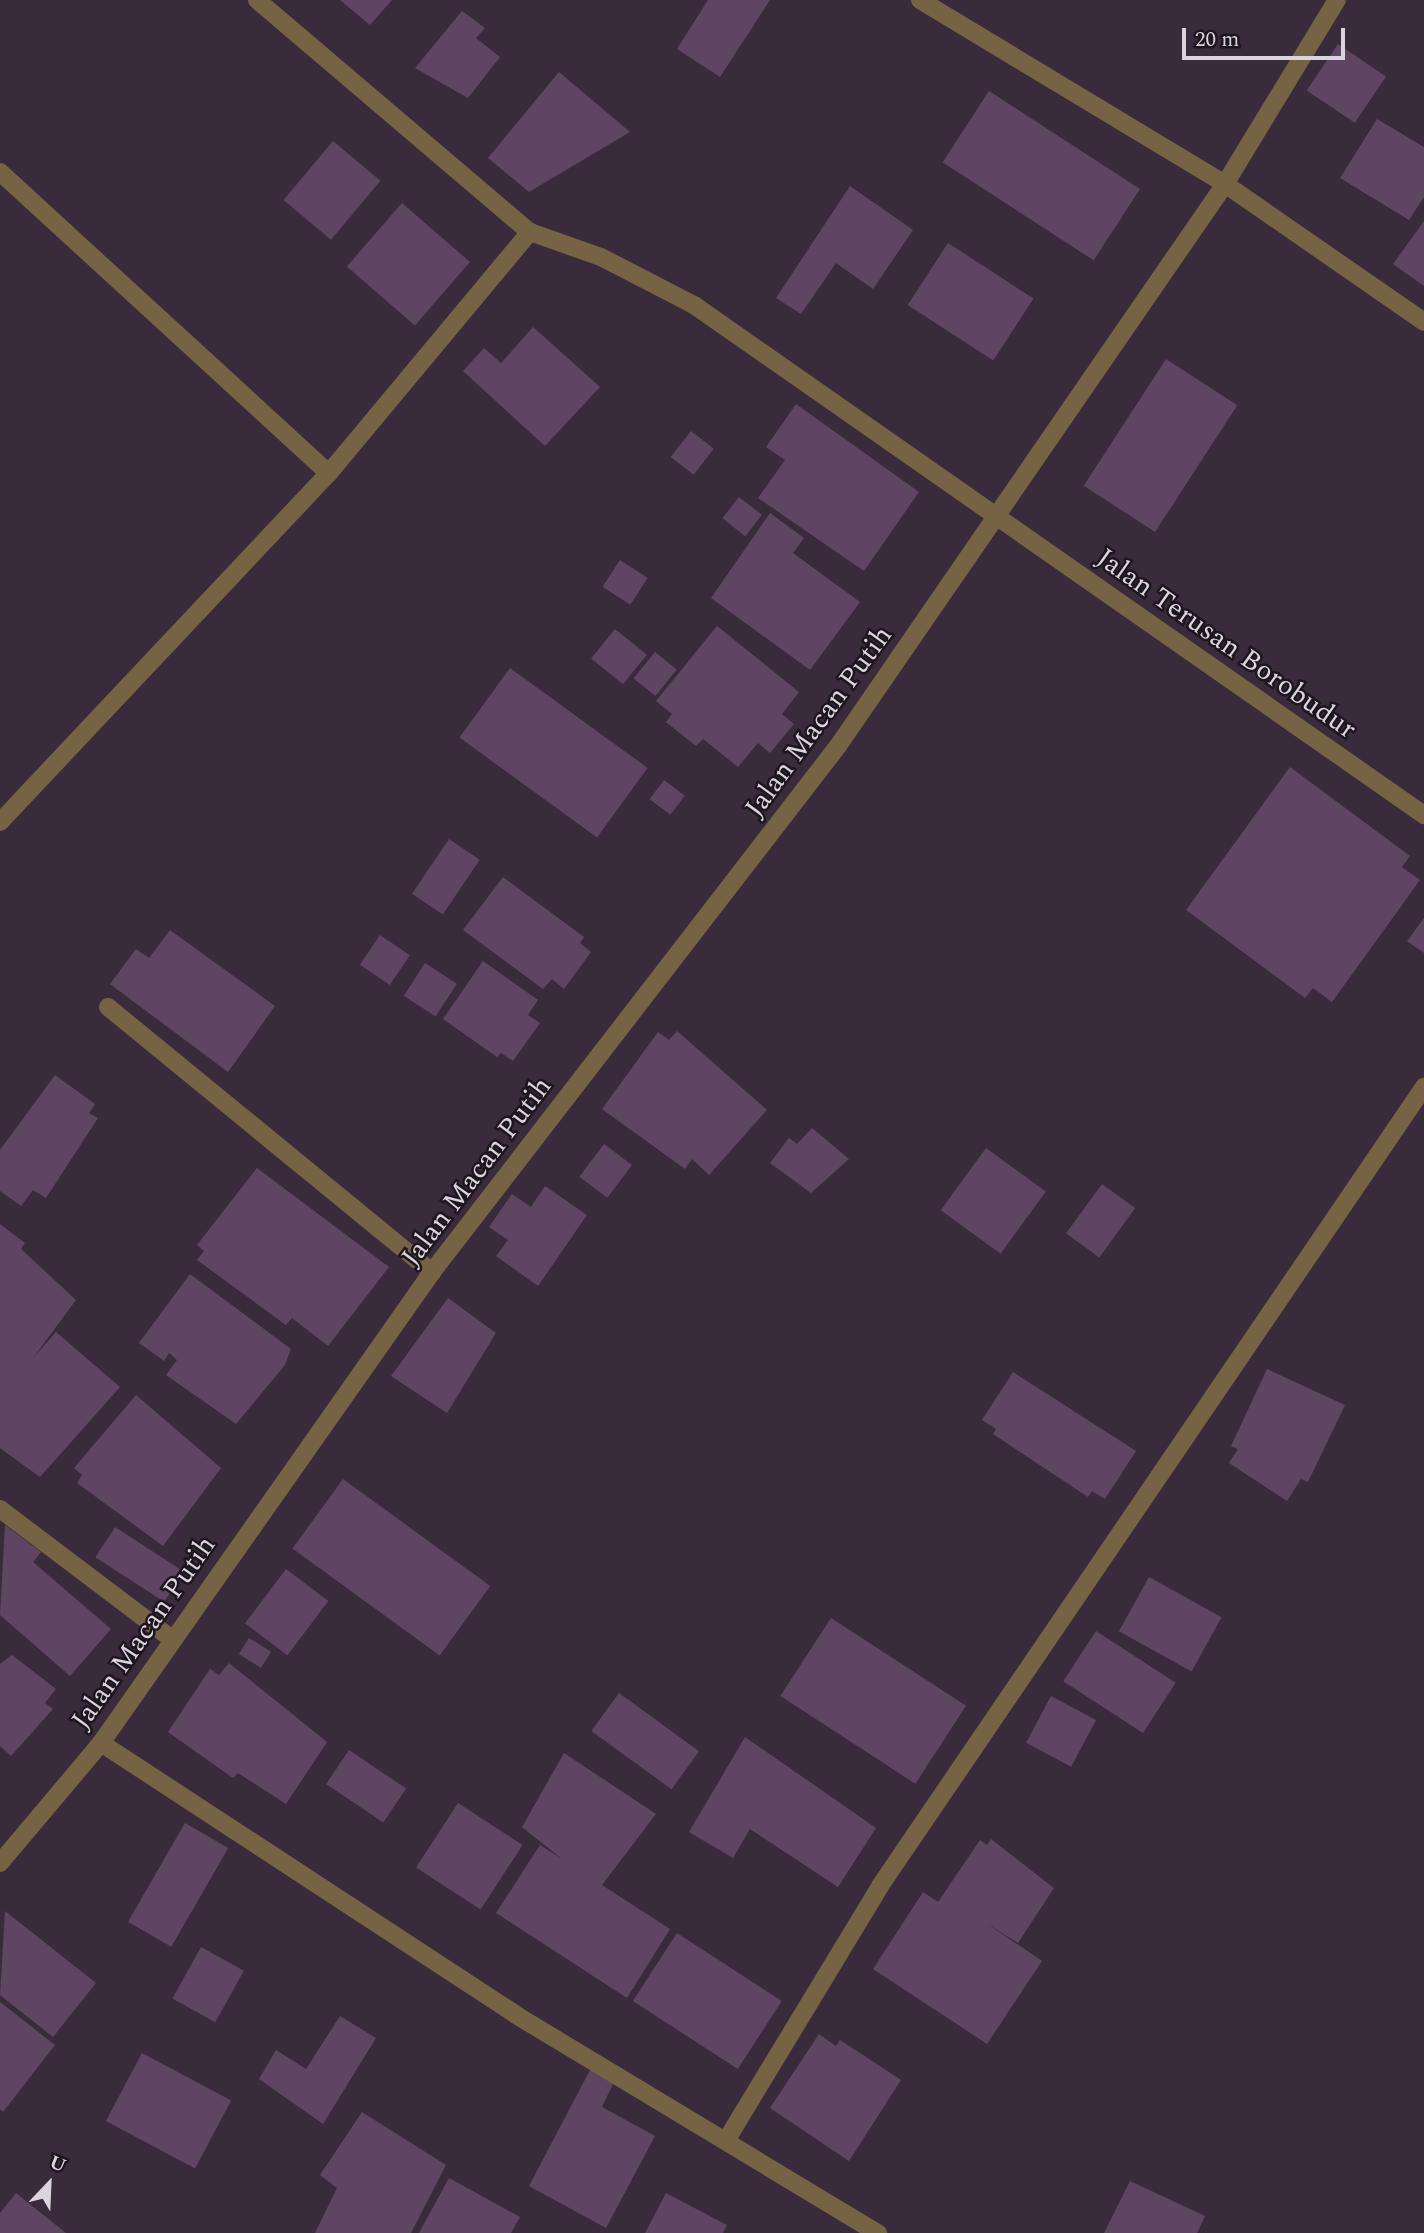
<!DOCTYPE html>
<html>
<head>
<meta charset="utf-8">
<style>
  body { margin:0 }
  #map { position:relative; width:1424px; height:2233px; overflow:hidden; background:#392b3b; font-family:Spectral,serif }
  div>[style] { position:absolute }
  .building>* { inset:0; background:#5e4662; transform-origin:0 0 }
  .minor>* { height:18px; margin:-9px; padding:0 9px; transform-origin:9px; border-radius:9px; background:#766344 }
  span { translate:-50% -50%; white-space:nowrap; text-align:center; line-height:1.15; -webkit-text-stroke:5px #1d161e; paint-order:stroke }
  .street-label { font-size:28px; color:#dbd3dd }
  .north { position:absolute; left:14px; top:2149px; width:70px; height:70px; -webkit-text-stroke:5px #1d161e; paint-order:stroke; rotate:23deg; font-size:19px; font-weight:700; line-height:28px; text-align:center; color:#dbd3dd }
  .north::after { content:''; display:block; margin:auto; width:24px; height:32px; background:#dbd3dd; clip-path:polygon(50% 0,100% 100%,50% 72%,0 100%) }
  .scale { position:absolute; left:1182px; top:28px; width:163px; height:32px; box-sizing:border-box; border:4px solid #dbd3dd; border-top:0; padding-left:9px; font-size:21px; line-height:24px; white-space:nowrap; color:#dbd3dd; -webkit-text-stroke:5px #1d161e; paint-order:stroke }
</style>
</head>
<body>
<div id="map">
  <div class="building">
    <i style="clip-path:polygon(340px 0,392px 0,370px 25px)"></i>
    <i style="clip-path:polygon(708px 0,770px 0,720px 77px,677px 49px)"></i>
    <i style="clip-path:polygon(462px 11px,485px 28px,476px 38px,500px 57px,468px 98px,415px 68px)"></i>
    <i style="left:1338px;top:44px;width:58px;height:56px;rotate:34deg"></i>
    <i style="clip-path:polygon(559px 72px,630px 132px,529px 192px,488px 158px)"></i>
    <i style="left:989px;top:91px;width:180px;height:85px;rotate:33deg"></i>
    <i style="clip-path:polygon(1377px 119px,1424px 147px,1424px 197px,1409px 220px,1340px 178px)"></i>
    <i style="left:333px;top:141px;width:62px;height:77px;rotate:40deg"></i>
    <i style="clip-path:polygon(850px 186px,913px 230px,873px 289px,836px 263px,801px 314px,776px 298px)"></i>
    <i style="left:402px;top:203px;width:90px;height:84px;rotate:41deg"></i>
    <i style="clip-path:polygon(1424px 221px,1424px 286px,1393px 264px)"></i>
    <i style="left:948px;top:243px;width:102px;height:74px;rotate:33deg"></i>
    <i style="clip-path:polygon(533px 327px,600px 387px,545px 446px,463px 371px,484px 348px,501px 363px)"></i>
    <i style="left:1166px;top:359px;width:85px;height:151px;rotate:33deg"></i>
    <i style="clip-path:polygon(796px 404px,919px 492px,864px 571px,758px 498px,785px 460px,766px 447px)"></i>
    <i style="left:691px;top:431px;width:29px;height:33px;rotate:38deg"></i>
    <i style="left:739px;top:497px;width:29px;height:27px;rotate:38deg"></i>
    <i style="clip-path:polygon(770px 513px,804px 538px,793px 553px,860px 602px,810px 670px,711px 598px)"></i>
    <i style="left:620px;top:560px;width:33px;height:32px;rotate:33deg"></i>
    <i style="clip-path:polygon(717px 626px,799px 692px,782px 714px,794px 724px,770px 753px,758px 743px,738px 767px,703px 739px,696px 746px,666px 722px,672px 714px,656px 701px)"></i>
    <i style="left:615px;top:629px;width:41px;height:38px;rotate:39deg"></i>
    <i style="left:655px;top:652px;width:28px;height:34px;rotate:39deg"></i>
    <i style="left:510px;top:668px;width:170px;height:86px;rotate:36deg"></i>
    <i style="clip-path:polygon(1290px 767px,1410px 856px,1402px 867px,1420px 880px,1332px 1002px,1313px 988px,1305px 998px,1186px 910px)"></i>
    <i style="left:664px;top:780px;width:26px;height:24px;rotate:37deg"></i>
    <i style="left:449px;top:839px;width:37px;height:66px;rotate:34deg"></i>
    <i style="clip-path:polygon(503px 877px,584px 937px,580px 943px,591px 952px,564px 989px,552px 979px,543px 989px,463px 930px)"></i>
    <i style="clip-path:polygon(1424px 918px,1424px 953px,1407px 941px)"></i>
    <i style="clip-path:polygon(170px 930px,275px 1006px,228px 1072px,110px 984px,136px 949px,149px 958px)"></i>
    <i style="left:380px;top:935px;width:36px;height:36px;rotate:34deg"></i>
    <i style="clip-path:polygon(483px 961px,538px 1000px,528px 1015px,540px 1023px,513px 1061px,501px 1053px,497px 1057px,443px 1019px)"></i>
    <i style="left:425px;top:963px;width:38px;height:39px;rotate:33deg"></i>
    <i style="clip-path:polygon(677px 1031px,767px 1110px,709px 1175px,692px 1159px,685px 1169px,602px 1109px,658px 1032px,669px 1040px)"></i>
    <i style="clip-path:polygon(55px 1075px,95px 1104px,89px 1113px,98px 1118px,46px 1198px,33px 1190px,21px 1206px,0 1191px,0 1150px)"></i>
    <i style="clip-path:polygon(812px 1128px,849px 1159px,811px 1193px,770px 1163px,789px 1138px,797px 1144px)"></i>
    <i style="left:604px;top:1144px;width:35px;height:41px;rotate:37deg"></i>
    <i style="left:986px;top:1148px;width:74px;height:77px;rotate:36deg"></i>
    <i style="clip-path:polygon(257px 1168px,389px 1267px,328px 1346px,292px 1318px,286px 1325px,197px 1260px,204px 1251px,197px 1245px)"></i>
    <i style="left:1102px;top:1184px;width:41px;height:61px;rotate:36deg"></i>
    <i style="clip-path:polygon(545px 1186px,587px 1215px,538px 1286px,496px 1256px,508px 1240px,489px 1227px,512px 1194px,531px 1207px)"></i>
    <i style="clip-path:polygon(0 1224px,25px 1243px,21px 1249px,76px 1300px,33px 1358px,56px 1332px,120px 1387px,40px 1477px,0 1448px)"></i>
    <i style="clip-path:polygon(190px 1274px,291px 1349px,285px 1365px,236px 1424px,166px 1375px,177px 1360px,169px 1353px,164px 1361px,139px 1343px)"></i>
    <i style="clip-path:polygon(448px 1298px,496px 1333px,447px 1413px,391px 1376px)"></i>
    <i style="clip-path:polygon(1267px 1369px,1345px 1405px,1308px 1482px,1301px 1479px,1287px 1501px,1229px 1463px,1238px 1449px,1231px 1446px)"></i>
    <i style="clip-path:polygon(1013px 1372px,1136px 1451px,1105px 1499px,1092px 1491px,1088px 1497px,993px 1434px,996px 1429px,982px 1420px)"></i>
    <i style="clip-path:polygon(136px 1395px,221px 1468px,163px 1546px,77px 1483px,82px 1475px,74px 1468px)"></i>
    <i style="left:343px;top:1479px;width:182px;height:86px;rotate:36deg"></i>
    <i style="clip-path:polygon(5px 1525px,41px 1552px,33px 1562px,111px 1629px,70px 1676px,0 1615px)"></i>
    <i style="left:115px;top:1527px;width:82px;height:36px;rotate:33deg"></i>
    <i style="left:286px;top:1569px;width:53px;height:68px;rotate:37deg"></i>
    <i style="left:1149px;top:1577px;width:83px;height:62px;rotate:29deg"></i>
    <i style="left:831px;top:1618px;width:161px;height:93px;rotate:33deg"></i>
    <i style="left:1096px;top:1631px;width:95px;height:60px;rotate:33deg"></i>
    <i style="left:249px;top:1638px;width:26px;height:19px;rotate:32deg"></i>
    <i style="clip-path:polygon(12px 1655px,56px 1689px,45px 1703px,53px 1709px,11px 1756px,0 1746px,0 1664px)"></i>
    <i style="clip-path:polygon(229px 1663px,327px 1742px,286px 1804px,238px 1773px,233px 1778px,168px 1732px,210px 1669px,219px 1675px)"></i>
    <i style="left:619px;top:1693px;width:99px;height:47px;rotate:36deg"></i>
    <i style="left:1051px;top:1696px;width:51px;height:53px;rotate:28deg"></i>
    <i style="clip-path:polygon(745px 1737px,876px 1828px,838px 1887px,750px 1829px,733px 1858px,689px 1832px)"></i>
    <i style="left:349px;top:1750px;width:69px;height:41px;rotate:34deg"></i>
    <i style="clip-path:polygon(564px 1753px,656px 1814px,602px 1885px,670px 1929px,627px 1998px,496px 1913px,540px 1845px,562px 1859px,522px 1827px)"></i>
    <i style="left:458px;top:1803px;width:77px;height:77px;rotate:33deg"></i>
    <i style="left:185px;top:1823px;width:50px;height:114px;rotate:30deg"></i>
    <i style="clip-path:polygon(991px 1839px,1054px 1888px,1018px 1943px,986px 1923px,1042px 1961px,987px 2044px,873px 1969px,923px 1892px,938px 1902px,980px 1840px,987px 1845px)"></i>
    <i style="clip-path:polygon(5px 1911px,96px 1983px,53px 2037px,0 1995px)"></i>
    <i style="left:677px;top:1933px;width:125px;height:81px;rotate:33deg"></i>
    <i style="left:201px;top:1947px;width:49px;height:59px;rotate:29deg"></i>
    <i style="clip-path:polygon(0 2002px,55px 2045px,3px 2112px,0 2109px)"></i>
    <i style="clip-path:polygon(340px 2016px,376px 2038px,323px 2124px,259px 2079px,276px 2050px,306px 2069px)"></i>
    <i style="clip-path:polygon(819px 2034px,836px 2046px,840px 2040px,901px 2080px,849px 2161px,770px 2108px)"></i>
    <i style="left:142px;top:2053px;width:101px;height:77px;rotate:28deg"></i>
    <i style="clip-path:polygon(590px 2070px,614px 2082px,602px 2107px,655px 2136px,606px 2228px,529px 2186px)"></i>
    <i style="clip-path:polygon(362px 2112px,446px 2165px,411px 2233px,315px 2233px,337px 2188px,320px 2175px)"></i>
    <i style="clip-path:polygon(449px 2178px,520px 2217px,511px 2233px,419px 2233px)"></i>
    <i style="clip-path:polygon(1130px 2181px,1205px 2216px,1197px 2233px,1104px 2233px)"></i>
    <i style="clip-path:polygon(16px 2193px,66px 2233px,0 2233px,0 2213px)"></i>
    <i style="clip-path:polygon(666px 2193px,727px 2225px,723px 2233px,645px 2233px)"></i>
  </div>
  <div class="minor">
    <i style="left:257px;top:0;width:358px;rotate:40.4deg"></i>
    <i style="left:530px;top:232px;width:75px;rotate:19.4deg"></i>
    <i style="left:601px;top:257px;width:105px;rotate:27.3deg"></i>
    <i style="left:694px;top:305px;width:891px;rotate:34.94deg"></i>
    <i style="left:920px;top:0;width:356px;rotate:31.1deg"></i>
    <i style="left:1225px;top:184px;width:242px;rotate:34.7deg"></i>
    <i style="left:0;top:172px;width:446px;rotate:42.5deg"></i>
    <i style="left:0;top:822px;width:480px;rotate:-46.7deg"></i>
    <i style="left:329px;top:473px;width:314px;rotate:-50.2deg"></i>
    <i style="left:108px;top:1007px;width:419px;rotate:39.3deg"></i>
    <i style="left:0;top:1509px;width:216px;rotate:37.1deg"></i>
    <i style="left:101px;top:1743px;width:496px;rotate:33.2deg"></i>
    <i style="left:516px;top:2015px;width:423px;rotate:31.1deg"></i>
    <i style="left:0;top:1863px;width:157px;rotate:-49.9deg"></i>
    <i style="left:101px;top:1743px;width:576px;rotate:-54.9deg"></i>
    <i style="left:432px;top:1272px;width:664px;rotate:-52.34deg"></i>
    <i style="left:838px;top:746px;width:682px;rotate:-55.45deg"></i>
    <i style="left:1225px;top:184px;width:215px;rotate:-58.7deg"></i>
    <i style="left:727px;top:2139px;width:296px;rotate:-58.8deg"></i>
    <i style="left:880px;top:1886px;width:967px;rotate:-55.75deg"></i>
  </div>
  <div class="street-label">
    <span style="left:1226px;top:644px;rotate:35deg">Jalan Terusan Borobudur</span>
    <span style="left:819px;top:722px;rotate:-54deg">Jalan Macan Putih</span>
    <span style="left:477px;top:1172px;rotate:-53deg">Jalan Macan Putih</span>
    <span style="left:144px;top:1633px;rotate:-55deg">Jalan Macan Putih</span>
  </div>
  <div class="north">U</div>
  <div class="scale">20 m</div>
</div>
</body>
</html>
